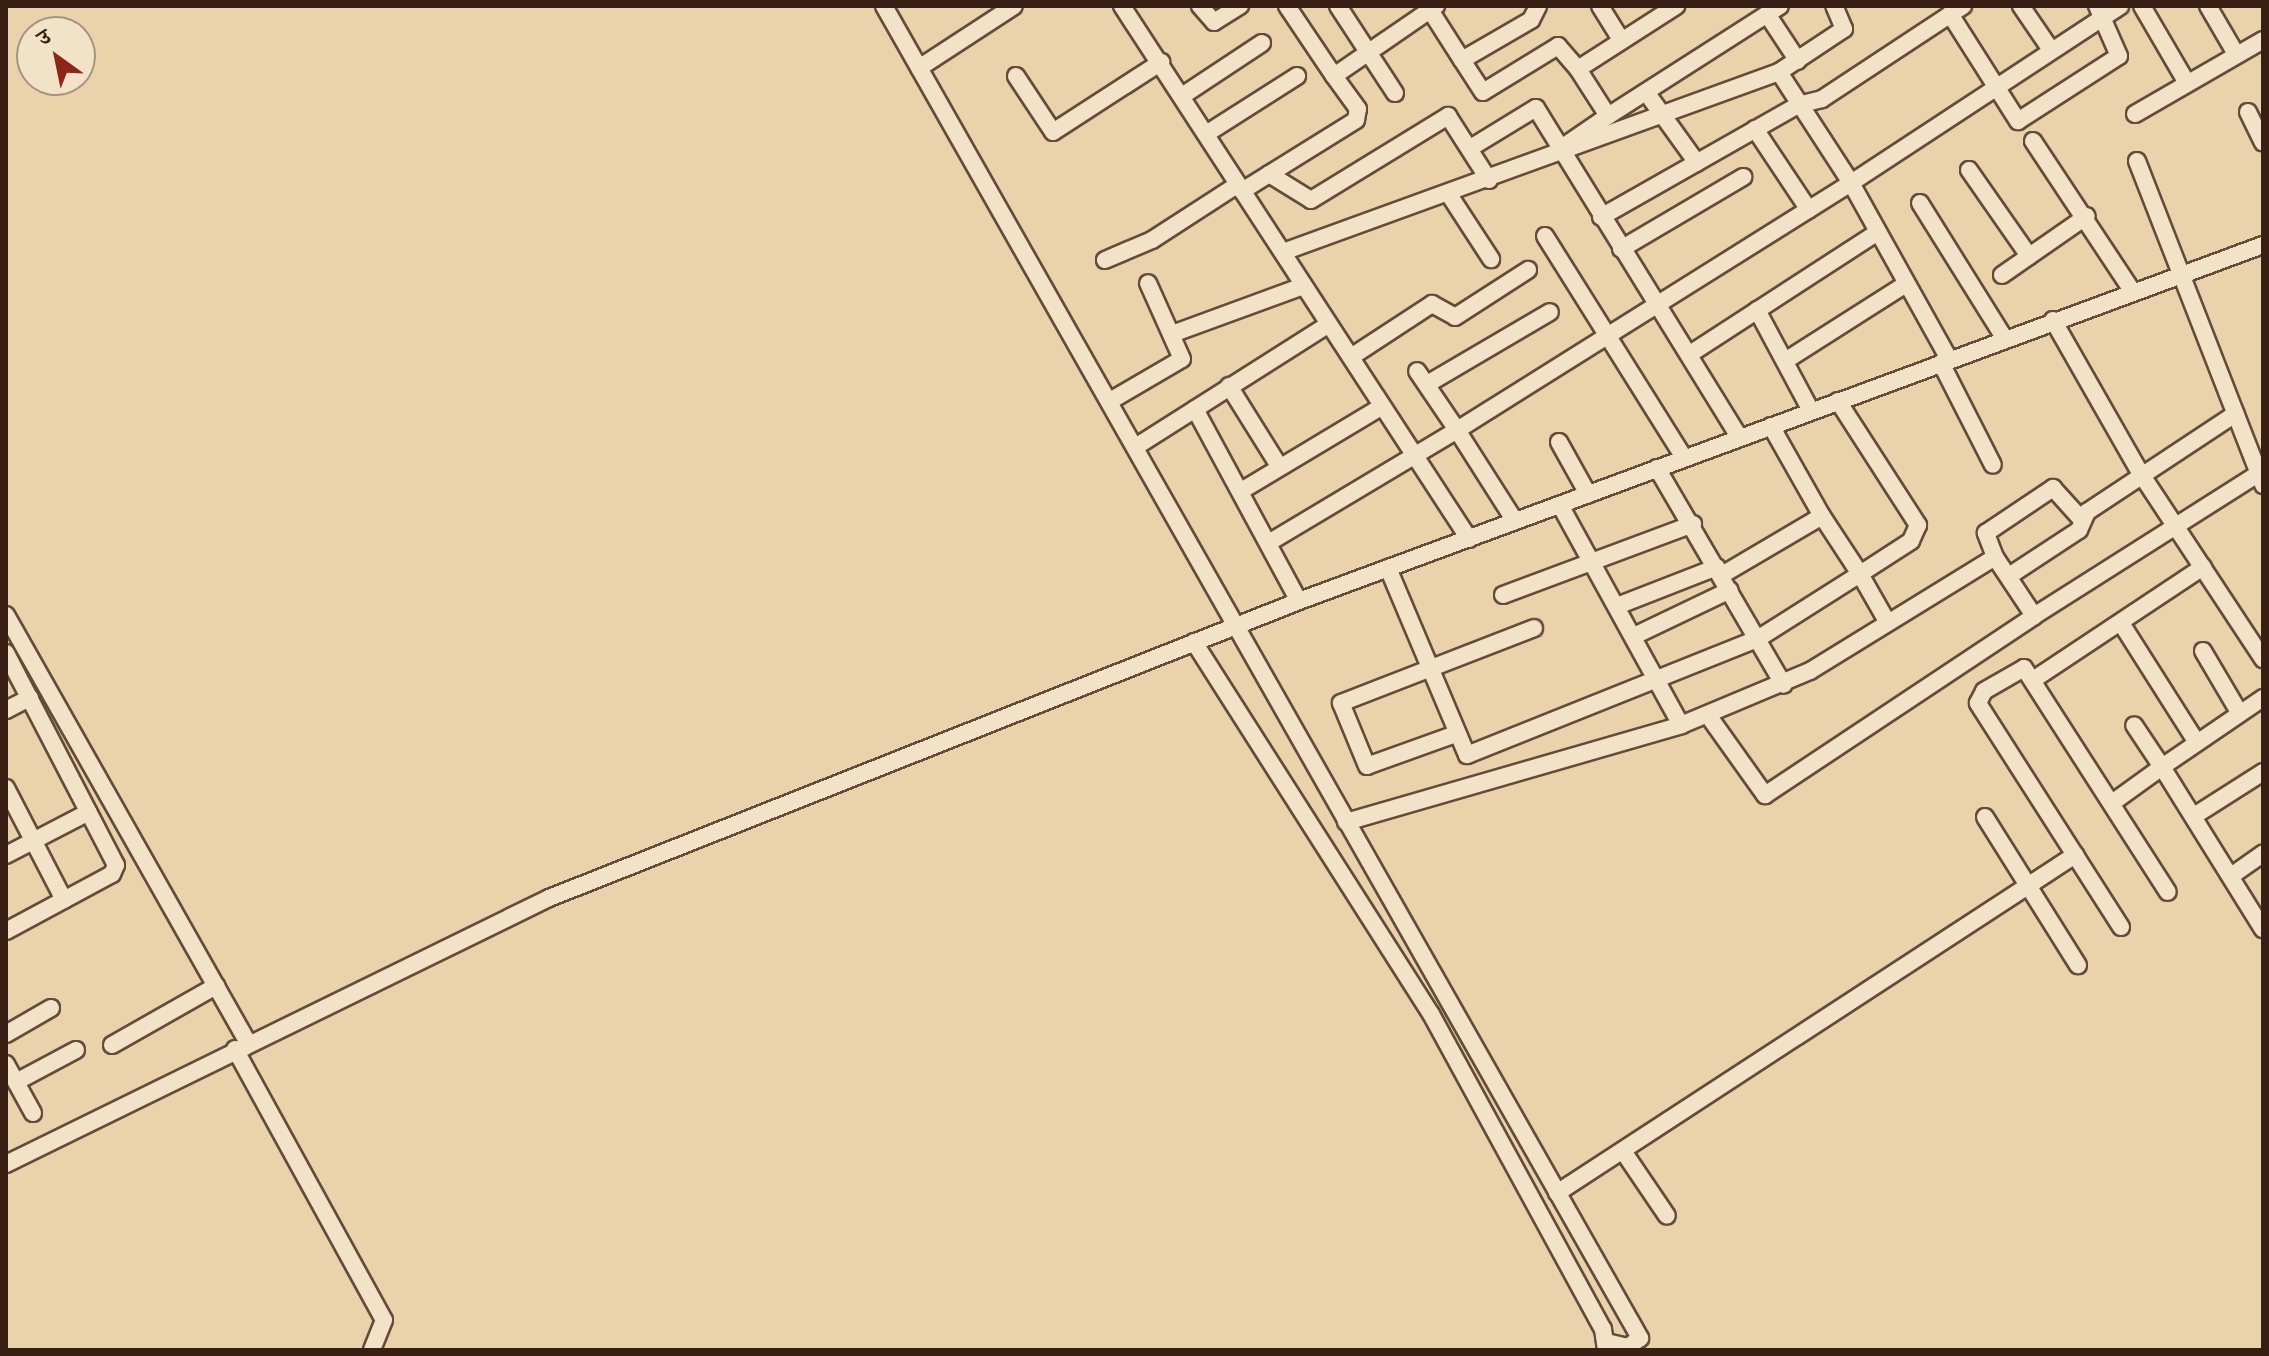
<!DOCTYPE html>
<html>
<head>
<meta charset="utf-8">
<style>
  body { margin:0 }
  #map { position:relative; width:2269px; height:1356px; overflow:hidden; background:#ead2aa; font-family:Alegreya,"Noto Serif Devanagari",serif }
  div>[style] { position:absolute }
  .roads { filter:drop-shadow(2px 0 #654b39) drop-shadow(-2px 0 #654b39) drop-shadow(0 2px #654b39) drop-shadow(0 -2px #654b39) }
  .minor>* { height:16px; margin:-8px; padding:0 8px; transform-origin:8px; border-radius:8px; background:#f1e2c8 }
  span { translate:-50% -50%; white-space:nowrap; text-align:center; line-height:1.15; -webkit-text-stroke:6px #f1e2c8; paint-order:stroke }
  .frame { position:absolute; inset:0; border:8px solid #391e13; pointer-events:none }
  .north { position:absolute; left:16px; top:16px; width:80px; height:80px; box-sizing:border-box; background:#f1e2c8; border:2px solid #a79480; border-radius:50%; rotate:327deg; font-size:22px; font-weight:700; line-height:32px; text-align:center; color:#391e13 }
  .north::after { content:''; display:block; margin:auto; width:28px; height:36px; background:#8f2418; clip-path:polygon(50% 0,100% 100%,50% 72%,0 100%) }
</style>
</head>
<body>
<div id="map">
  <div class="roads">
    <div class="minor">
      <i style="left:884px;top:6px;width:1532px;rotate:60.42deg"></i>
      <i style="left:1640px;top:1338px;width:15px;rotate:143deg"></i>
      <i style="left:1628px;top:1347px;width:22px;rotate:-167deg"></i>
      <i style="left:1122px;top:6px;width:636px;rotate:56.93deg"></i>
      <i style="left:1200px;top:6px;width:21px;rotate:49deg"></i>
      <i style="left:1214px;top:22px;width:31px;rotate:-32deg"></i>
      <i style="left:1287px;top:6px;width:84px;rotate:56.1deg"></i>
      <i style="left:1338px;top:6px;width:104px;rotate:56.8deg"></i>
      <i style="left:1600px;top:6px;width:40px;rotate:58deg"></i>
      <i style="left:2021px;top:6px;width:53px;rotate:55.7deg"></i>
      <i style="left:2142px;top:6px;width:89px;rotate:59.7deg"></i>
      <i style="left:2208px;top:6px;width:56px;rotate:59.7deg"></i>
      <i style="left:1430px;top:10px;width:59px;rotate:57.4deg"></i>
      <i style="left:1462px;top:60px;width:80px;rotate:-30.1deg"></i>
      <i style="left:1531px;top:20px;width:16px;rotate:-63deg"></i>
      <i style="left:1767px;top:14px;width:56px;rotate:56.6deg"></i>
      <i style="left:1950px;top:14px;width:127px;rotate:57.6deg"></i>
      <i style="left:2018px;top:121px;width:120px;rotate:-32.8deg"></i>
      <i style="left:2119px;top:56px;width:55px;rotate:-113.7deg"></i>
      <i style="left:1462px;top:60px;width:38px;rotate:57deg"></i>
      <i style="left:1483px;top:92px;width:88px;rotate:-31.5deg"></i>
      <i style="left:1558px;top:46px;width:30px;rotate:49deg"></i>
      <i style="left:919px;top:68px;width:113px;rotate:-33.1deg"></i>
      <i style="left:1779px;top:72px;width:78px;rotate:-33.5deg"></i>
      <i style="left:1844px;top:29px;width:25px;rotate:-113deg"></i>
      <i style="left:1016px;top:76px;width:67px;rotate:56.5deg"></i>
      <i style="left:1053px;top:132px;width:129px;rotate:-32.9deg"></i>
      <i style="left:1646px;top:92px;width:87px;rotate:54.3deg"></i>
      <i style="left:1182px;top:96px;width:96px;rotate:-33.5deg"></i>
      <i style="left:2248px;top:112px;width:34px;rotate:64deg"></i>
      <i style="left:2135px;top:114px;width:148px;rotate:-30deg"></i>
      <i style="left:1608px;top:116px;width:204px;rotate:-32.6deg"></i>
      <i style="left:1755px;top:129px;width:97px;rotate:56.3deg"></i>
      <i style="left:1206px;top:134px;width:108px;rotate:-32.5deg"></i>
      <i style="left:2033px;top:141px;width:181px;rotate:56.5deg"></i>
      <i style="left:1564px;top:146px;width:53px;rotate:-34.3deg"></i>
      <i style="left:1608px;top:116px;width:56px;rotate:-122.6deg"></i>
      <i style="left:1578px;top:69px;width:117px;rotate:-32.7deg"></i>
      <i style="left:1472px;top:147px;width:75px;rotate:-31.4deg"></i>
      <i style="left:1536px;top:108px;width:384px;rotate:58.3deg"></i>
      <i style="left:2137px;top:161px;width:348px;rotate:68.7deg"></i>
      <i style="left:1969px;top:170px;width:105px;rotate:55.1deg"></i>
      <i style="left:1269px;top:174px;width:49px;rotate:31.8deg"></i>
      <i style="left:1311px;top:200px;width:161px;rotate:-31.5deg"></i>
      <i style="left:1448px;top:116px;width:76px;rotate:57.4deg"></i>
      <i style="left:1242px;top:191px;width:134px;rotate:-31.9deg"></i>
      <i style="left:1356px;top:120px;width:11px;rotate:-80deg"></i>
      <i style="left:1358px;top:109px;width:41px;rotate:-126deg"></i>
      <i style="left:1334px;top:76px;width:124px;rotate:-34.5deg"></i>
      <i style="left:1448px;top:193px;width:79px;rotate:56.9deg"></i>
      <i style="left:1920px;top:203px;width:160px;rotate:58deg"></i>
      <i style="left:1601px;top:217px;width:227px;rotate:-29.6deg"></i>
      <i style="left:1798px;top:105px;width:25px;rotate:-14deg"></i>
      <i style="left:1822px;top:99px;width:169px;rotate:-33.4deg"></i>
      <i style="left:1545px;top:236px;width:262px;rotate:57.9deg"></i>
      <i style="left:1621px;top:249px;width:142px;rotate:-30.5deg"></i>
      <i style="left:1283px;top:252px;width:528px;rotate:-19.95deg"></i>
      <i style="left:1779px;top:72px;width:132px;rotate:57deg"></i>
      <i style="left:1851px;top:183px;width:465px;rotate:147.9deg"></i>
      <i style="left:1457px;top:430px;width:108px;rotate:57.5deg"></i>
      <i style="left:1105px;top:260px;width:51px;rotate:-23.1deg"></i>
      <i style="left:1152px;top:240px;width:101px;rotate:-32.9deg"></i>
      <i style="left:2002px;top:275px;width:103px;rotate:-34.8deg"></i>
      <i style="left:1757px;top:310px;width:112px;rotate:61.8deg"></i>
      <i style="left:2053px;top:320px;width:177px;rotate:60.3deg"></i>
      <i style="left:2141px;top:474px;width:222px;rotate:56.6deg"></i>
      <i style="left:1172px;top:334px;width:140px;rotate:-20.1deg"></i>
      <i style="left:1690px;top:354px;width:222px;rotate:-33deg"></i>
      <i style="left:1351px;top:357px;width:97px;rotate:-33.2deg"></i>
      <i style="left:1432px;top:304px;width:26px;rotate:29deg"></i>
      <i style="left:1455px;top:317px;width:87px;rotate:-32.8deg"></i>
      <i style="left:1949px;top:359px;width:201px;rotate:-119.1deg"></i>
      <i style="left:1851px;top:183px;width:322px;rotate:-33.3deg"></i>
      <i style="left:1785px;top:361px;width:143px;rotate:-32.5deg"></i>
      <i style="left:1941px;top:363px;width:114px;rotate:63deg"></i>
      <i style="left:1429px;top:383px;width:140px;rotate:-30.4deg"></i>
      <i style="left:1229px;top:386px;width:94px;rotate:58deg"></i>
      <i style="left:1110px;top:401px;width:83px;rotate:-30.3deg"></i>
      <i style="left:1182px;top:359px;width:83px;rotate:-114.1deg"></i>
      <i style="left:1838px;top:401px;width:148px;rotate:57.2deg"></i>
      <i style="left:1918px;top:525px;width:17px;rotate:114deg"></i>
      <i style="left:1911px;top:541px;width:61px;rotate:147.1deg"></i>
      <i style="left:1860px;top:574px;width:56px;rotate:60.3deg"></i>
      <i style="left:1195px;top:409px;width:218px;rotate:61.6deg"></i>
      <i style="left:1771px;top:426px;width:103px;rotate:60.5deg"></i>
      <i style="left:1559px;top:442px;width:60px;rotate:60.9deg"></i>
      <i style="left:1137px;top:446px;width:227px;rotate:-32.4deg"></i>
      <i style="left:1657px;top:468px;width:251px;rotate:59.7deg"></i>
      <i style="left:1241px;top:491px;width:163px;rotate:-31deg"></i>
      <i style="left:1270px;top:542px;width:218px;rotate:-30.9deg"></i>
      <i style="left:1457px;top:430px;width:71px;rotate:-124.1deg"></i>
      <i style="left:1995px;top:557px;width:26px;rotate:-111deg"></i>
      <i style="left:1986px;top:533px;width:81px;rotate:-33.9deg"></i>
      <i style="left:2053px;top:488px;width:42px;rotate:47.9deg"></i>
      <i style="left:1388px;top:568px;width:203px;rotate:67.1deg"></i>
      <i style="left:1467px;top:755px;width:315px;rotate:-21.8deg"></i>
      <i style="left:1759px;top:638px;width:120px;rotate:-32.4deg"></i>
      <i style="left:1860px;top:574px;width:69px;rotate:-123.2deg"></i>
      <i style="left:1822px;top:516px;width:116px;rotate:149.5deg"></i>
      <i style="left:2009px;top:576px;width:84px;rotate:-33.3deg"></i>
      <i style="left:2079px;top:530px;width:20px;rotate:-66deg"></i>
      <i style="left:2087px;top:512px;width:178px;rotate:-33.5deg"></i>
      <i style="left:1503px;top:595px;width:203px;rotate:-20.5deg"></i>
      <i style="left:1617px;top:606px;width:107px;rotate:-21.3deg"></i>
      <i style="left:6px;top:615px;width:492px;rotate:60.5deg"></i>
      <i style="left:2121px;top:623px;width:140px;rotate:57.6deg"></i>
      <i style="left:1634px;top:636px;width:106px;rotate:-25.6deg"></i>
      <i style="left:1194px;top:642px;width:441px;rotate:57.5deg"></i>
      <i style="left:1431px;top:1014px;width:359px;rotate:61.4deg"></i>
      <i style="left:1603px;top:1329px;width:21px;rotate:82deg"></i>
      <i style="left:2203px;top:651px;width:71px;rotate:59.5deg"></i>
      <i style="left:6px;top:653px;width:239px;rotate:62.6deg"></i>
      <i style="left:116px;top:865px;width:10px;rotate:114deg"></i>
      <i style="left:112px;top:874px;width:120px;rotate:151.7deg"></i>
      <i style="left:2033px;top:680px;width:204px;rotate:-33.6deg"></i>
      <i style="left:2263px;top:698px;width:122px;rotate:145.7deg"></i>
      <i style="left:2162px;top:767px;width:191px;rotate:58.1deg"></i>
      <i style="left:6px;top:710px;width:27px;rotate:-27deg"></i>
      <i style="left:1710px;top:718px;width:95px;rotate:54.5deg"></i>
      <i style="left:1765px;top:795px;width:323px;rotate:-33.6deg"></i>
      <i style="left:1681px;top:725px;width:140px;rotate:-22.7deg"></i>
      <i style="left:1810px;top:671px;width:217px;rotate:-31.6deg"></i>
      <i style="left:1995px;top:557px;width:71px;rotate:56.5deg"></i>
      <i style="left:2034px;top:616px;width:265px;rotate:-32.4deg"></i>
      <i style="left:1453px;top:735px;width:91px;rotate:160.2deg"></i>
      <i style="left:1367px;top:766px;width:68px;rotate:-112.4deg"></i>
      <i style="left:1341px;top:703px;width:207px;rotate:-21.2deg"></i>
      <i style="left:6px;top:788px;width:126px;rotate:62.6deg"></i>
      <i style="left:2112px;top:803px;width:62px;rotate:-35.8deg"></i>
      <i style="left:2162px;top:767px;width:50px;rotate:-123.7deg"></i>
      <i style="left:2194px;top:816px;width:82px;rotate:-32.5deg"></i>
      <i style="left:1985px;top:817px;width:175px;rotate:57.9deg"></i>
      <i style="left:1346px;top:822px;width:349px;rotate:-16.1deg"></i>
      <i style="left:1681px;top:725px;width:251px;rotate:-118.8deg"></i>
      <i style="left:6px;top:855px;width:93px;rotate:-27.4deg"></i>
      <i style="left:2231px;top:876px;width:39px;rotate:-35deg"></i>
      <i style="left:2121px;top:927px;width:266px;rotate:-122.6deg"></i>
      <i style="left:1978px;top:703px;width:13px;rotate:-63deg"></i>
      <i style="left:1984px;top:691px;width:46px;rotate:-29.9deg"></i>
      <i style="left:2024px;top:668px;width:266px;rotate:57.3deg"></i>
      <i style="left:6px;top:1034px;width:52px;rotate:-30deg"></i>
      <i style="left:112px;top:1045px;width:120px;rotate:-29.6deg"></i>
      <i style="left:235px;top:1049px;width:309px;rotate:61.2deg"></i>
      <i style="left:384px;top:1320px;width:32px;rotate:112deg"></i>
      <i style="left:6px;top:1064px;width:56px;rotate:61.1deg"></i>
      <i style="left:16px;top:1082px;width:68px;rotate:-28.1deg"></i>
      <i style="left:1623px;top:1151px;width:78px;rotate:55.9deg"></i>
      <i style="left:6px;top:1164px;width:605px;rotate:-26.1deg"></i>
      <i style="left:549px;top:898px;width:807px;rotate:-21.6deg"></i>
      <i style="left:1299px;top:601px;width:1028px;rotate:-20.27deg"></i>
      <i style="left:1557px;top:1193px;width:619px;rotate:-33.12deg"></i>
    </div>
  </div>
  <div class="frame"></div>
  <div class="north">उ</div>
</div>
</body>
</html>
